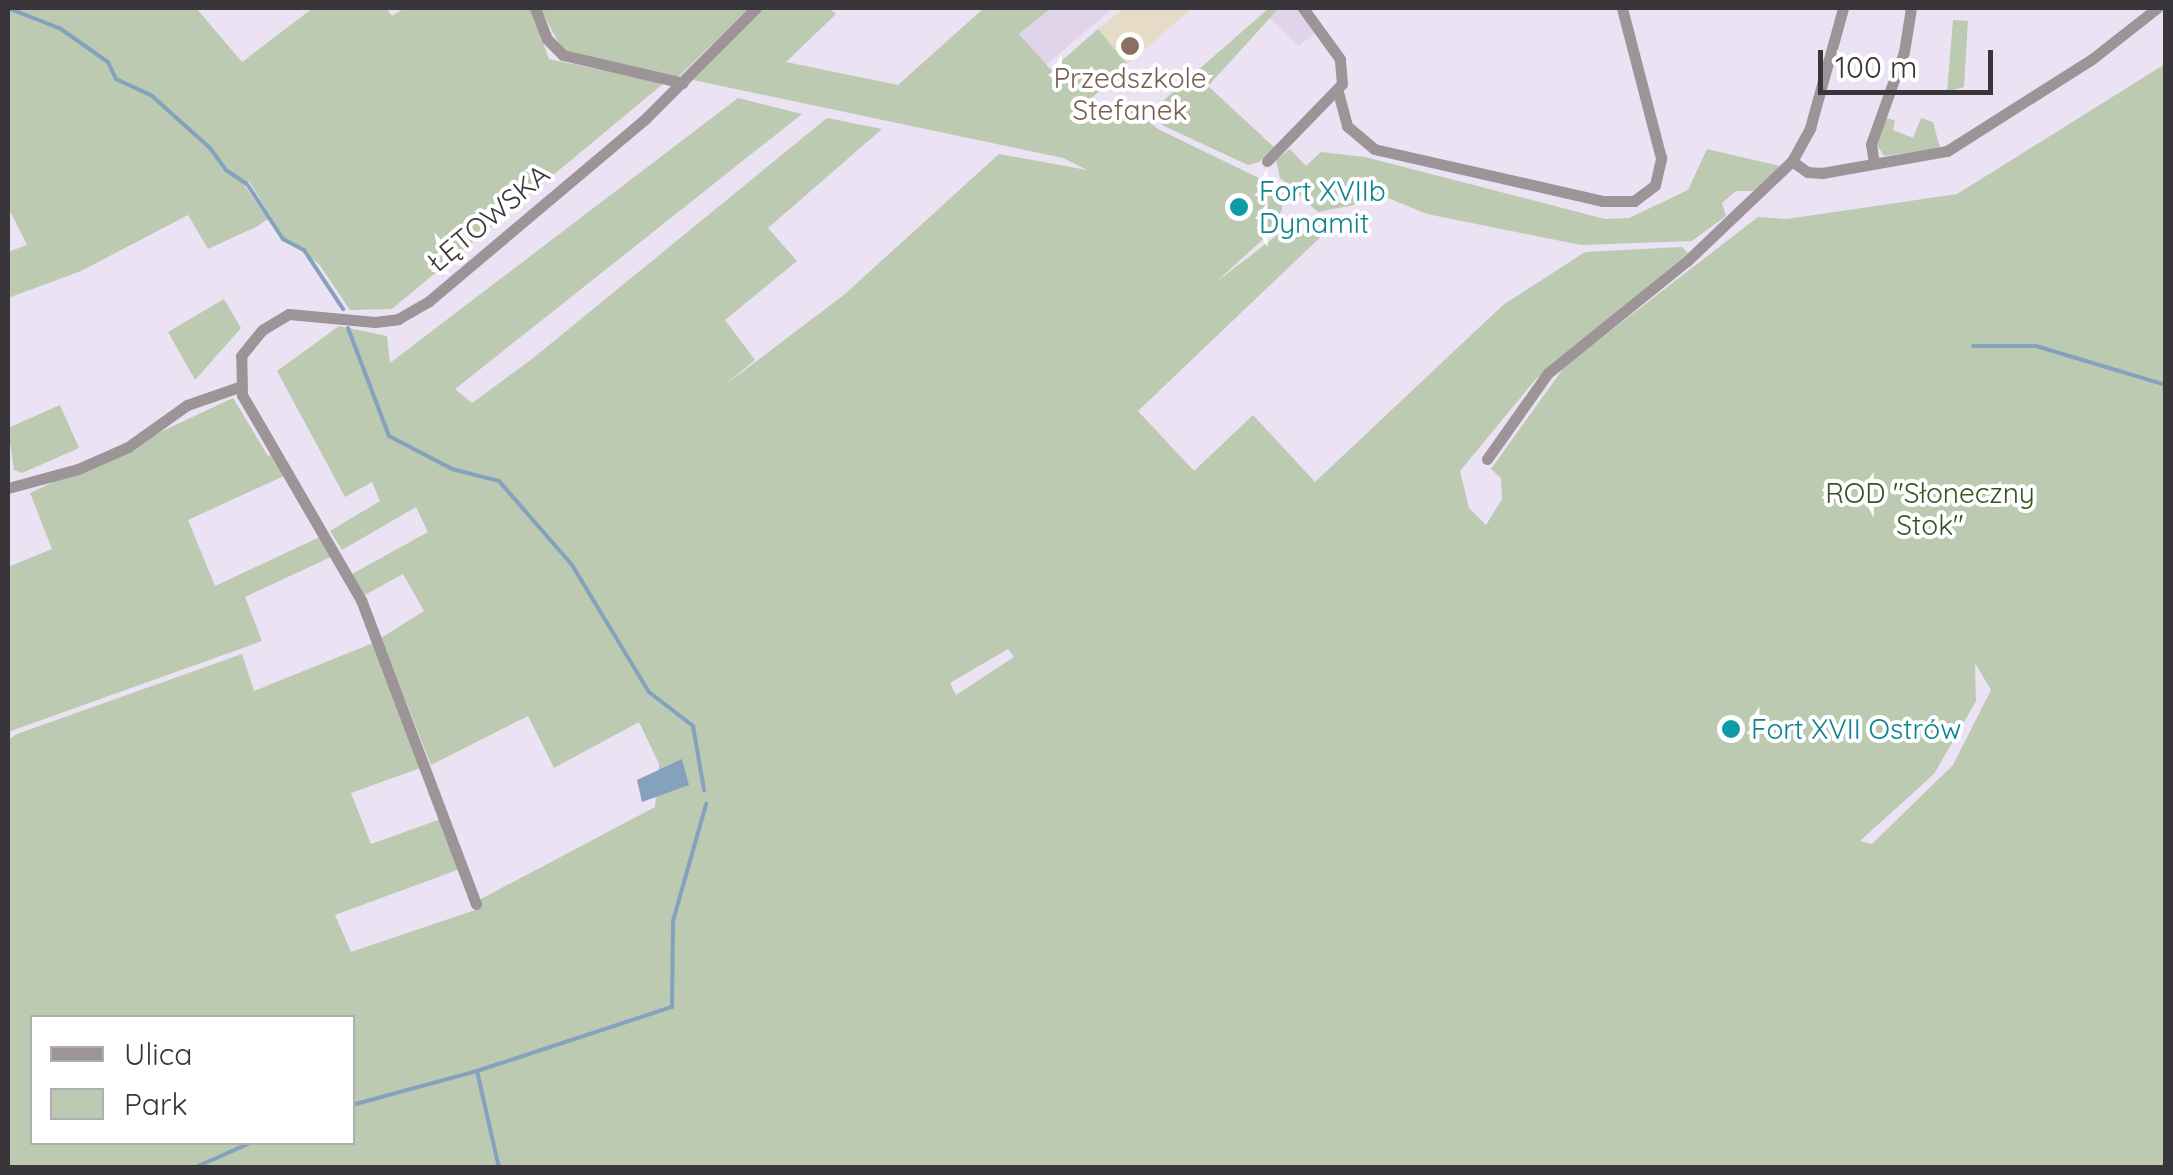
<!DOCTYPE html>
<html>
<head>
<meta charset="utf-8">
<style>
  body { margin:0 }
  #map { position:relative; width:2173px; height:1175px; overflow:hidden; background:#ebe2f3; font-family:Quicksand,sans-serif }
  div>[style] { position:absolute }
  .built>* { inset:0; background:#e0d4eb }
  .education>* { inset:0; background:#e6dbc7 }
  .green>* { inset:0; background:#bccab1 }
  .water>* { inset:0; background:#84a2bd }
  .stream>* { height:4px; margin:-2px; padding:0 2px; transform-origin:2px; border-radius:2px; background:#84a2bd }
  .minor>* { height:11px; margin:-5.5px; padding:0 5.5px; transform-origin:5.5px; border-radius:5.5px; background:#9d9497 }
  .dots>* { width:28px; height:28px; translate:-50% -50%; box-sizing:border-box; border:5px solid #fff; border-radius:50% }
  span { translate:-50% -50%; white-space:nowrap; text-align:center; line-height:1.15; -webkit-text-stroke:8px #fff; paint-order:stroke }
  .education-label { font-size:28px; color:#785e54 }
  .culture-label { font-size:28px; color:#0d838f }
  .left { translate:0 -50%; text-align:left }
  .street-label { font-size:28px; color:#38353b }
  .park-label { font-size:28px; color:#38511e }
  .frame { position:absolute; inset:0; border:10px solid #38353b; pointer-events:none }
  .legend { position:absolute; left:30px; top:1015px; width:325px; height:130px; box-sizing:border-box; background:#fff; border:2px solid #afaeb1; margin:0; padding:12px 18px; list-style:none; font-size:30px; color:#38353b }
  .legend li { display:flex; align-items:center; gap:20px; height:50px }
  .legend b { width:50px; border:2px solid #afaeb1 }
  .scale { position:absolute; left:1818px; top:50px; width:175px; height:45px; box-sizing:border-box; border:5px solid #38353b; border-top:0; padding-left:12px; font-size:30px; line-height:35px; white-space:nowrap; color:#38353b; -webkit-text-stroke:8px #fff; paint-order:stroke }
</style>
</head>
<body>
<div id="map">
  <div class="built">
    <i style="clip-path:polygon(1051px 8px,1113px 8px,1046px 65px,1019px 34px)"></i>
    <i style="clip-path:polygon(1279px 8px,1296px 8px,1315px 33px,1299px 46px,1268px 17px)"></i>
  </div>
  <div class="education">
    <i style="clip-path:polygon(1124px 8px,1193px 8px,1127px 64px,1098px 29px)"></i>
  </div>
  <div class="green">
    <i style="clip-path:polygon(8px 8px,196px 8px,242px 62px,313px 8px,386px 8px,392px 16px,405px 8px,530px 8px,549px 59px,664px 83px,392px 309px,350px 310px,319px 264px,284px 238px,249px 181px,244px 185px,268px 219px,256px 227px,208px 249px,188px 215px,81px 271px,8px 298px,8px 252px,27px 245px,8px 207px)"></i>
    <i style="clip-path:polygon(540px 8px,750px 8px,676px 79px,563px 51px)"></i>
    <i style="clip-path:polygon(evenodd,764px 8px,829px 8px,836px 14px,786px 62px,898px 85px,984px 8px,1051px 8px,1019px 34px,1051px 70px,1098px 29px,1127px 64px,1070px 119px,1127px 103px,1158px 129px,1281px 189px,1282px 209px,1271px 232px,1215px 283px,1298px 219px,1329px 229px,1138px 411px,1194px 471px,1253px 415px,1315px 482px,1503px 305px,1585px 252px,1682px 247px,1688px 253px,1535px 380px,1460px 471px,1469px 508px,1486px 525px,1502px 499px,1501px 478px,1491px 469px,1565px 366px,1758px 217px,1787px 219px,1957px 194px,2165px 64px,2165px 1167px,8px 1167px,8px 740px,17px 734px,242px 654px,254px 691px,373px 643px,423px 767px,351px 793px,371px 844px,441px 819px,460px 869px,335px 915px,351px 952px,481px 908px,479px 900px,655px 807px,659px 764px,639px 722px,554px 768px,528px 716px,431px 765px,381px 638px,424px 611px,403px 574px,363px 596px,352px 574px,428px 532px,416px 507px,342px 550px,330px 531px,380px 501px,372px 482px,345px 497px,277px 371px,339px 326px,387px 336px,390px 363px,738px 98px,802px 114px,455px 389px,472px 403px,532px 359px,827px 118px,882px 129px,768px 228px,797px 261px,725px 320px,755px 360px,721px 388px,845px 294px,999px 154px,1087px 170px,1063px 158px,693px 80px,764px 8px,1008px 649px,1014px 657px,956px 695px,950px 683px,1008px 649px,764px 8px,1975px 663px,1991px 690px,1953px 765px,1872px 844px,1860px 841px,1934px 774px,1976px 701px,1975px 663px,764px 8px,32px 1018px,352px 1018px,352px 1142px,32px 1142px,32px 1018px)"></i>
    <i style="clip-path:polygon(1269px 8px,1279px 8px,1208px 86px,1274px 147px,1259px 162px,1248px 165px,1164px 126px,1134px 101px,1157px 106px)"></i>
    <i style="clip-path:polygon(1953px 20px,1968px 21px,1964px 87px,1947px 92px)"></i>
    <i style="clip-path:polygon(1885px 117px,1895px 121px,1893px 130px,1913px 138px,1921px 118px,1933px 122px,1940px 148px,1884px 156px,1877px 145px)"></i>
    <i style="clip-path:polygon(1290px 149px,1306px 166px,1321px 152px,1365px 157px,1605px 219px,1629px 218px,1688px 190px,1707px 149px,1780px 166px,1753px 191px,1736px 191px,1722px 203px,1726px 216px,1692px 241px,1581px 245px,1427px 214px,1388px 198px,1318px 212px,1280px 178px,1276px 160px)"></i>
    <i style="clip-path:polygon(224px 299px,241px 328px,195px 380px,168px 332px)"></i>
    <i style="clip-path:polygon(233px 398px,268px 456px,274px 454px,288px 474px,188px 520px,215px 586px,324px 535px,335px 555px,245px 597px,262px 641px,8px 732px,8px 567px,52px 549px,30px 493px)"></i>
    <i style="clip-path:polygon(60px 405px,79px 448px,22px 473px,14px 470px,8px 428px)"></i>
  </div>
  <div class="water">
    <i style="clip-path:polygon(682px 759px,689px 785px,642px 802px,637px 780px)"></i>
  </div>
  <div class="stream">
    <i style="left:8px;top:8px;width:57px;rotate:21.6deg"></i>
    <i style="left:61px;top:29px;width:57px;rotate:35.1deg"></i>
    <i style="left:108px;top:62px;width:19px;rotate:65deg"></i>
    <i style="left:116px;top:79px;width:40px;rotate:25deg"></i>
    <i style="left:152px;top:96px;width:78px;rotate:41.9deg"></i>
    <i style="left:210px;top:148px;width:27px;rotate:54deg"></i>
    <i style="left:226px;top:170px;width:25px;rotate:34deg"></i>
    <i style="left:247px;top:184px;width:66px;rotate:56.8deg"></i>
    <i style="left:283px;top:239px;width:24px;rotate:28deg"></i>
    <i style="left:304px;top:250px;width:71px;rotate:56.5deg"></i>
    <i style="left:348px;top:328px;width:116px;rotate:69.2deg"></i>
    <i style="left:389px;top:436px;width:71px;rotate:27.6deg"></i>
    <i style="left:452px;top:469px;width:49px;rotate:14.3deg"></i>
    <i style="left:499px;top:481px;width:111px;rotate:49deg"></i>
    <i style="left:572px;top:565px;width:149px;rotate:58.8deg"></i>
    <i style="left:649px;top:692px;width:56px;rotate:37.7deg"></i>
    <i style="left:693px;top:726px;width:65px;rotate:80.2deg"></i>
    <i style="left:1973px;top:346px;width:63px"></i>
    <i style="left:2036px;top:346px;width:136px;rotate:16.7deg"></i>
    <i style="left:477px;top:1071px;width:205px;rotate:-18.2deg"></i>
    <i style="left:672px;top:1007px;width:86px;rotate:-89.3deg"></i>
    <i style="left:673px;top:921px;width:122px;rotate:-74.2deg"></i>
    <i style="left:352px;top:1105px;width:130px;rotate:-15.2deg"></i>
    <i style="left:477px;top:1071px;width:99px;rotate:77.2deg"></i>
    <i style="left:194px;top:1168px;width:64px;rotate:-24.1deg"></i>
  </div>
  <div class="minor">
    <i style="left:535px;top:8px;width:33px;rotate:69deg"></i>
    <i style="left:547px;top:39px;width:23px;rotate:45deg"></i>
    <i style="left:563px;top:55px;width:123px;rotate:13.1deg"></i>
    <i style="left:1338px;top:92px;width:35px;rotate:75deg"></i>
    <i style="left:1347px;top:126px;width:35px;rotate:40deg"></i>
    <i style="left:1374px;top:149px;width:234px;rotate:12.8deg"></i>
    <i style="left:1602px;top:201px;width:32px"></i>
    <i style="left:1634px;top:201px;width:26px;rotate:-37deg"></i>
    <i style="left:1655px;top:185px;width:28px;rotate:-77deg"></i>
    <i style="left:1661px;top:158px;width:155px;rotate:-104.6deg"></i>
    <i style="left:1267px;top:161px;width:107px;rotate:-45.8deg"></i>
    <i style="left:1342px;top:84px;width:25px;rotate:-95deg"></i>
    <i style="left:1340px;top:59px;width:63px;rotate:-126deg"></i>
    <i style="left:1792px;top:161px;width:19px;rotate:36deg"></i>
    <i style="left:1807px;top:172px;width:15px;rotate:4deg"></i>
    <i style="left:1822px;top:173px;width:127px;rotate:-10deg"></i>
    <i style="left:1947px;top:151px;width:172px;rotate:-32.4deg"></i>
    <i style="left:2092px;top:59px;width:83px;rotate:-38.1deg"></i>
    <i style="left:1874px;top:163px;width:19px;rotate:-99deg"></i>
    <i style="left:1871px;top:144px;width:98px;rotate:-70.3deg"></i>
    <i style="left:1904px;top:52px;width:45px;rotate:-81deg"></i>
    <i style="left:1487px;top:459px;width:105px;rotate:-54.7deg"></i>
    <i style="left:1548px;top:373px;width:179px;rotate:-38.9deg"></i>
    <i style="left:1687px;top:261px;width:145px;rotate:-43.6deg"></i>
    <i style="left:1792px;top:161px;width:38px;rotate:-61deg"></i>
    <i style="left:1810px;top:128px;width:124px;rotate:-74.6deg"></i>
    <i style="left:8px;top:488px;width:73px;rotate:-15.2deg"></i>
    <i style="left:78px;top:469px;width:55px;rotate:-23.7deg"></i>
    <i style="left:128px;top:447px;width:72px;rotate:-35.4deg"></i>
    <i style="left:187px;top:405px;width:55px;rotate:-19.1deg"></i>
    <i style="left:476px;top:904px;width:325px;rotate:-110.7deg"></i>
    <i style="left:361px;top:600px;width:237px;rotate:-120.1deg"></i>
    <i style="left:242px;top:395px;width:39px;rotate:-91deg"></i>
    <i style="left:241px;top:356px;width:33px;rotate:-51deg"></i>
    <i style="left:262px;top:330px;width:31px;rotate:-31deg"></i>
    <i style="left:289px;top:314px;width:86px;rotate:5.3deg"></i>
    <i style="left:375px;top:322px;width:23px;rotate:-7deg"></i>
    <i style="left:398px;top:319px;width:36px;rotate:-30deg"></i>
    <i style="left:429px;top:301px;width:284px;rotate:-40.1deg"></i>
    <i style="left:646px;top:118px;width:156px;rotate:-45deg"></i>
  </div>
  <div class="dots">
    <i style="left:1130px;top:46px;background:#8d6e63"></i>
    <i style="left:1239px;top:207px;background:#0f9aa8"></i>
    <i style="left:1731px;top:729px;background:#0f9aa8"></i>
  </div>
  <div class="education-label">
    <span style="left:1130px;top:94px">Przedszkole<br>Stefanek</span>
  </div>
  <div class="culture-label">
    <span class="left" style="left:1259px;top:207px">Fort XVIIb<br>Dynamit</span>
    <span class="left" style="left:1751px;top:729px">Fort XVII Ostrów</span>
  </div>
  <div class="street-label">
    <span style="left:488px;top:218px;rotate:-40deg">ŁĘTOWSKA</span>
  </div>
  <div class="park-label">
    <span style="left:1930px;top:509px">ROD "Słoneczny<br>Stok"</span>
  </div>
  <div class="frame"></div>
  <ul class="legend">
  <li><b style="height:12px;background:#9d9497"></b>Ulica</li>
  <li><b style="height:28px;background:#bccab1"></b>Park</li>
  </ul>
  <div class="scale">100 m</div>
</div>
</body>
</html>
